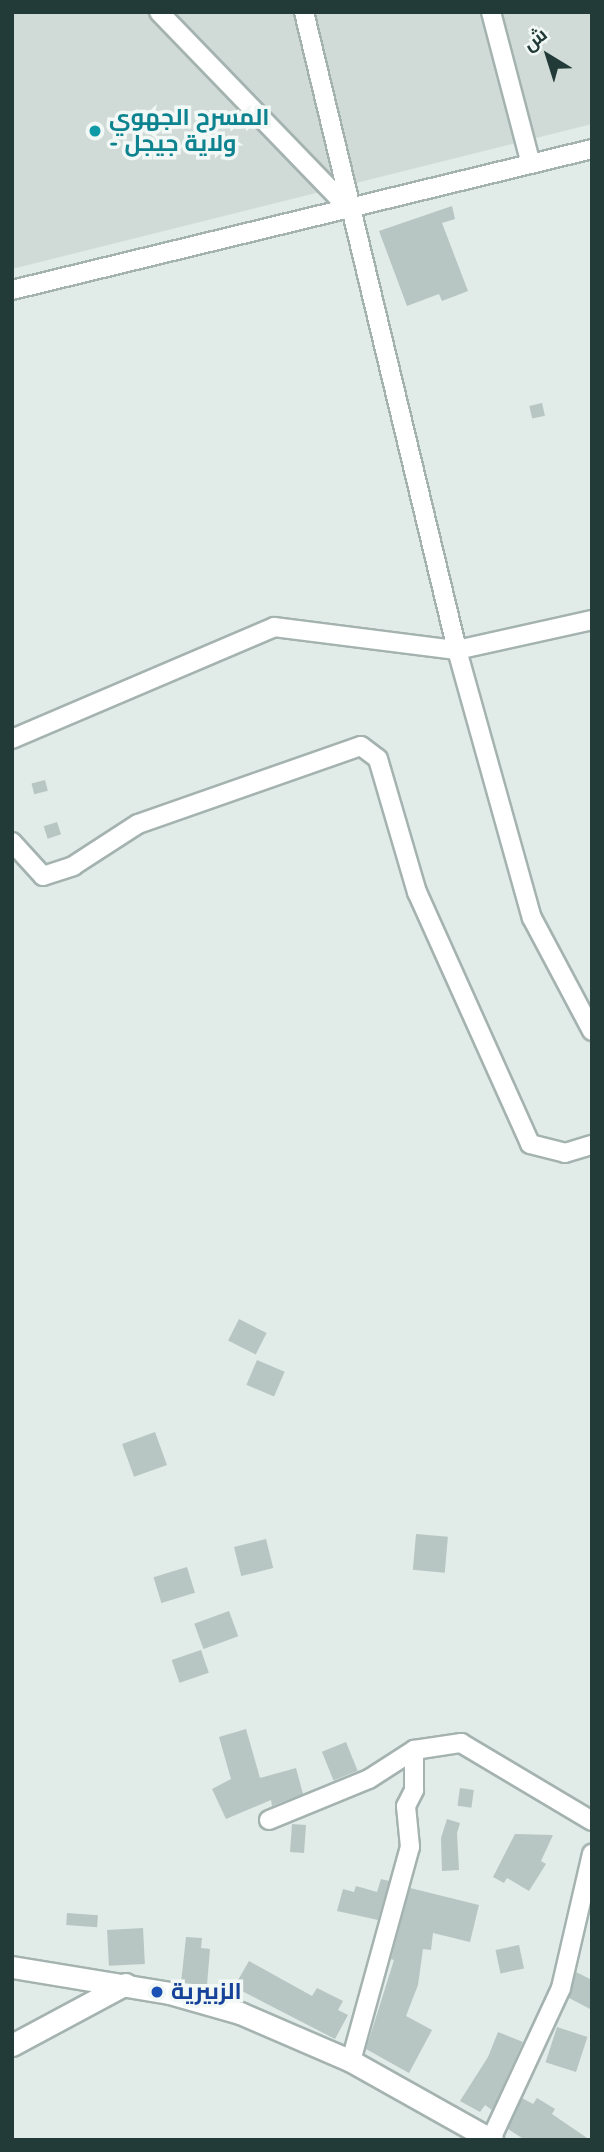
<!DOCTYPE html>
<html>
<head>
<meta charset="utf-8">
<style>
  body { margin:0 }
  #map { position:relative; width:604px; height:2152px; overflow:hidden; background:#e1ebe8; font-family:"Varela Round",Cairo,sans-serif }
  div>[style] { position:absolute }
  .built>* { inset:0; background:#d0dbd7 }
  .building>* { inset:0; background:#b7c6c2; transform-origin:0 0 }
  .roads { filter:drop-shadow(2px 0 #a4b3b0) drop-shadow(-2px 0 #a4b3b0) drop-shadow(0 2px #a4b3b0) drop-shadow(0 -2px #a4b3b0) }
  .minor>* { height:18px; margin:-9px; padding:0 9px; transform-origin:9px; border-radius:9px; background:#fff }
  .secondary>* { height:21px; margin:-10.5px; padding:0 10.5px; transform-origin:10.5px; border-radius:10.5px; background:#fff }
  .dots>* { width:19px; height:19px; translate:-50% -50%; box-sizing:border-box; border:4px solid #f2f8f6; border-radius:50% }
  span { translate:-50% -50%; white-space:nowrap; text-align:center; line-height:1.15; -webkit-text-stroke:7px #f2f8f6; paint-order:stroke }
  .culture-label { font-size:23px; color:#0d838f; font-weight:700 }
  .left { translate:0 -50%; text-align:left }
  .transit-label { font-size:23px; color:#164399; font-weight:700 }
  .frame { position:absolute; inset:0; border:14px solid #233b38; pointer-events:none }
  .north { position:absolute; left:513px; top:21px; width:70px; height:70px; -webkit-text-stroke:5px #f2f8f6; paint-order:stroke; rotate:322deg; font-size:19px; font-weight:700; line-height:28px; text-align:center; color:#233b38 }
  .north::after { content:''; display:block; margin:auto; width:24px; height:32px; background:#233b38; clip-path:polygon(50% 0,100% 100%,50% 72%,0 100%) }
</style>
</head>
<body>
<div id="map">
  <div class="built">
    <i style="clip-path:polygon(12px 12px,592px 12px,592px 124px,12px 269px)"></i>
  </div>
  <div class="building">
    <i style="clip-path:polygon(452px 206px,455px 219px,442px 223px,468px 291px,442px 301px,439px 294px,407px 306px,379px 231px)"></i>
    <i style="left:542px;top:403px;width:13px;height:13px;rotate:77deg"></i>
    <i style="left:45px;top:780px;width:11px;height:14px;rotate:75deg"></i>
    <i style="left:57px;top:822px;width:13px;height:14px;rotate:72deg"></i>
    <i style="left:239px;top:1319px;width:31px;height:24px;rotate:27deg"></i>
    <i style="left:257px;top:1360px;width:30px;height:27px;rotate:23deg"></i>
    <i style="left:155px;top:1432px;width:35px;height:35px;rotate:70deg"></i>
    <i style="left:416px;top:1534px;width:32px;height:36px;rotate:5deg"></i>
    <i style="left:266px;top:1539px;width:30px;height:33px;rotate:76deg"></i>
    <i style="left:187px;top:1567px;width:27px;height:35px;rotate:73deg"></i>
    <i style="left:229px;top:1611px;width:27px;height:37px;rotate:70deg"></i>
    <i style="left:201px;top:1650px;width:24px;height:31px;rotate:71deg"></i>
    <i style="clip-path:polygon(246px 1729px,260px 1778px,296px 1768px,303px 1794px,272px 1806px,271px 1800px,226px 1819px,212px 1789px,231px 1779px,219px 1737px)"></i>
    <i style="left:346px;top:1742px;width:31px;height:26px;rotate:68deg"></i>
    <i style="left:460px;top:1788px;width:14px;height:18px;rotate:8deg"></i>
    <i style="clip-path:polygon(447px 1819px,460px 1823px,457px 1833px,459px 1870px,442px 1871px,441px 1838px)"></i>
    <i style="left:292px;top:1824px;width:14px;height:28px;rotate:4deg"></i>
    <i style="clip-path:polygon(515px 1834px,553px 1835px,541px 1861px,546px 1864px,529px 1891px,507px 1878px,504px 1883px,493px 1877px)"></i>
    <i style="clip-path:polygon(381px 1879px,389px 1881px,378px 1920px,337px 1911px,343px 1889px,354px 1892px,356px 1886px,377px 1892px)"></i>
    <i style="clip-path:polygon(410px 1888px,479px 1905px,470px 1942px,433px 1933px,431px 1950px,423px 1949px,418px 1985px,406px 2016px,432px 2030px,409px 2073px,366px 2049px,394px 1960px,391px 1959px)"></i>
    <i style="left:67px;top:1913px;width:31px;height:12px;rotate:4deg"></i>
    <i style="left:143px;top:1928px;width:36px;height:36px;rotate:87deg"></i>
    <i style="clip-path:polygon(186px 1937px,202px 1938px,201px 1948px,210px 1949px,207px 1985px,181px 1983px)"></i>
    <i style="left:519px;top:1945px;width:24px;height:24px;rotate:78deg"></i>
    <i style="clip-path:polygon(249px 1961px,312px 1996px,317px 1988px,343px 2001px,338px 2010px,348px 2015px,335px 2039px,234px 1987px)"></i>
    <i style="clip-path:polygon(576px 1972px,592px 1980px,592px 2010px,569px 1998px)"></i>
    <i style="left:557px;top:2027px;width:32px;height:37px;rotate:18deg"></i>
    <i style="clip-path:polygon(498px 2032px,523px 2042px,492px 2110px,485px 2105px,480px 2112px,460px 2101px,488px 2057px)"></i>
    <i style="clip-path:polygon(522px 2098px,533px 2104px,537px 2098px,555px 2109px,552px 2114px,590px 2140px,525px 2140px,508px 2129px)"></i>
  </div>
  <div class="roads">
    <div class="minor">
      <i style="left:159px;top:12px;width:274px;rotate:46deg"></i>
      <i style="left:304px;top:12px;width:656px;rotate:76.51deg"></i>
      <i style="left:457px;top:650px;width:278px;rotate:74.4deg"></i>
      <i style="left:532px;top:918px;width:128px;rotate:62deg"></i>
      <i style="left:491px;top:12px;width:157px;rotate:75.3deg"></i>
      <i style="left:12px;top:290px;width:597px;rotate:-13.66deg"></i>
      <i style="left:12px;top:739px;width:285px;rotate:-23.1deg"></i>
      <i style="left:274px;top:627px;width:184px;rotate:7.2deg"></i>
      <i style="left:457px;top:650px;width:138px;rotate:-12.5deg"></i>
      <i style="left:12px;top:842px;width:46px;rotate:47.6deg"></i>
      <i style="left:43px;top:876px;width:32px;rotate:-18deg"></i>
      <i style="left:73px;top:866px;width:77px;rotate:-32.9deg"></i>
      <i style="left:138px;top:824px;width:236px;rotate:-19.3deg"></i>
      <i style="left:361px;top:746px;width:21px;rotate:37deg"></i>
      <i style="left:378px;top:759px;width:139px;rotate:73.7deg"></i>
      <i style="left:417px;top:892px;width:276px;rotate:65.8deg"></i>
      <i style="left:530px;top:1144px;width:36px;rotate:14deg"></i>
      <i style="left:565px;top:1153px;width:28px;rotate:-17deg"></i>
      <i style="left:269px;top:1820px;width:108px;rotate:-22.3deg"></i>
      <i style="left:369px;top:1779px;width:54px;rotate:-32.8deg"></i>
      <i style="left:414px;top:1750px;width:48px;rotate:-8.5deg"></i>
      <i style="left:461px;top:1743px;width:152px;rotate:30.8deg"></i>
      <i style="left:351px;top:2061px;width:222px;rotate:-74.6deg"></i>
      <i style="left:410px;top:1847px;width:41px;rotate:-95.6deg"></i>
      <i style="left:406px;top:1806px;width:18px;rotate:-63deg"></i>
      <i style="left:414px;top:1790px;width:40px;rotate:-90deg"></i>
      <i style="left:491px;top:2139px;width:166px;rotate:-65.1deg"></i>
      <i style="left:561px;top:1988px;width:138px;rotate:-77deg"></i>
    </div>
    <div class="secondary">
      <i style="left:12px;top:1967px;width:159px;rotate:9.4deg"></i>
      <i style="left:169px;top:1993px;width:74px;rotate:15.7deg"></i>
      <i style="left:240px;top:2013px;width:121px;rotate:23.4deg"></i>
      <i style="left:351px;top:2061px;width:162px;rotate:29.3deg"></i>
      <i style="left:12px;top:2045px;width:129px;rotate:-28.2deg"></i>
    </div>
  </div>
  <div class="dots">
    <i style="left:95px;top:131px;background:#0f9aa8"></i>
    <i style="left:157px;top:1992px;background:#1a4fb4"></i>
  </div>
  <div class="culture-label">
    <span class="left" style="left:109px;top:131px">المسرح الجهوي<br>- ولاية جيجل</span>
  </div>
  <div class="transit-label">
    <span class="left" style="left:171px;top:1992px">الزبيرية</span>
  </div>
  <div class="frame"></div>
  <div class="north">ش</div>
</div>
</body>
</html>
